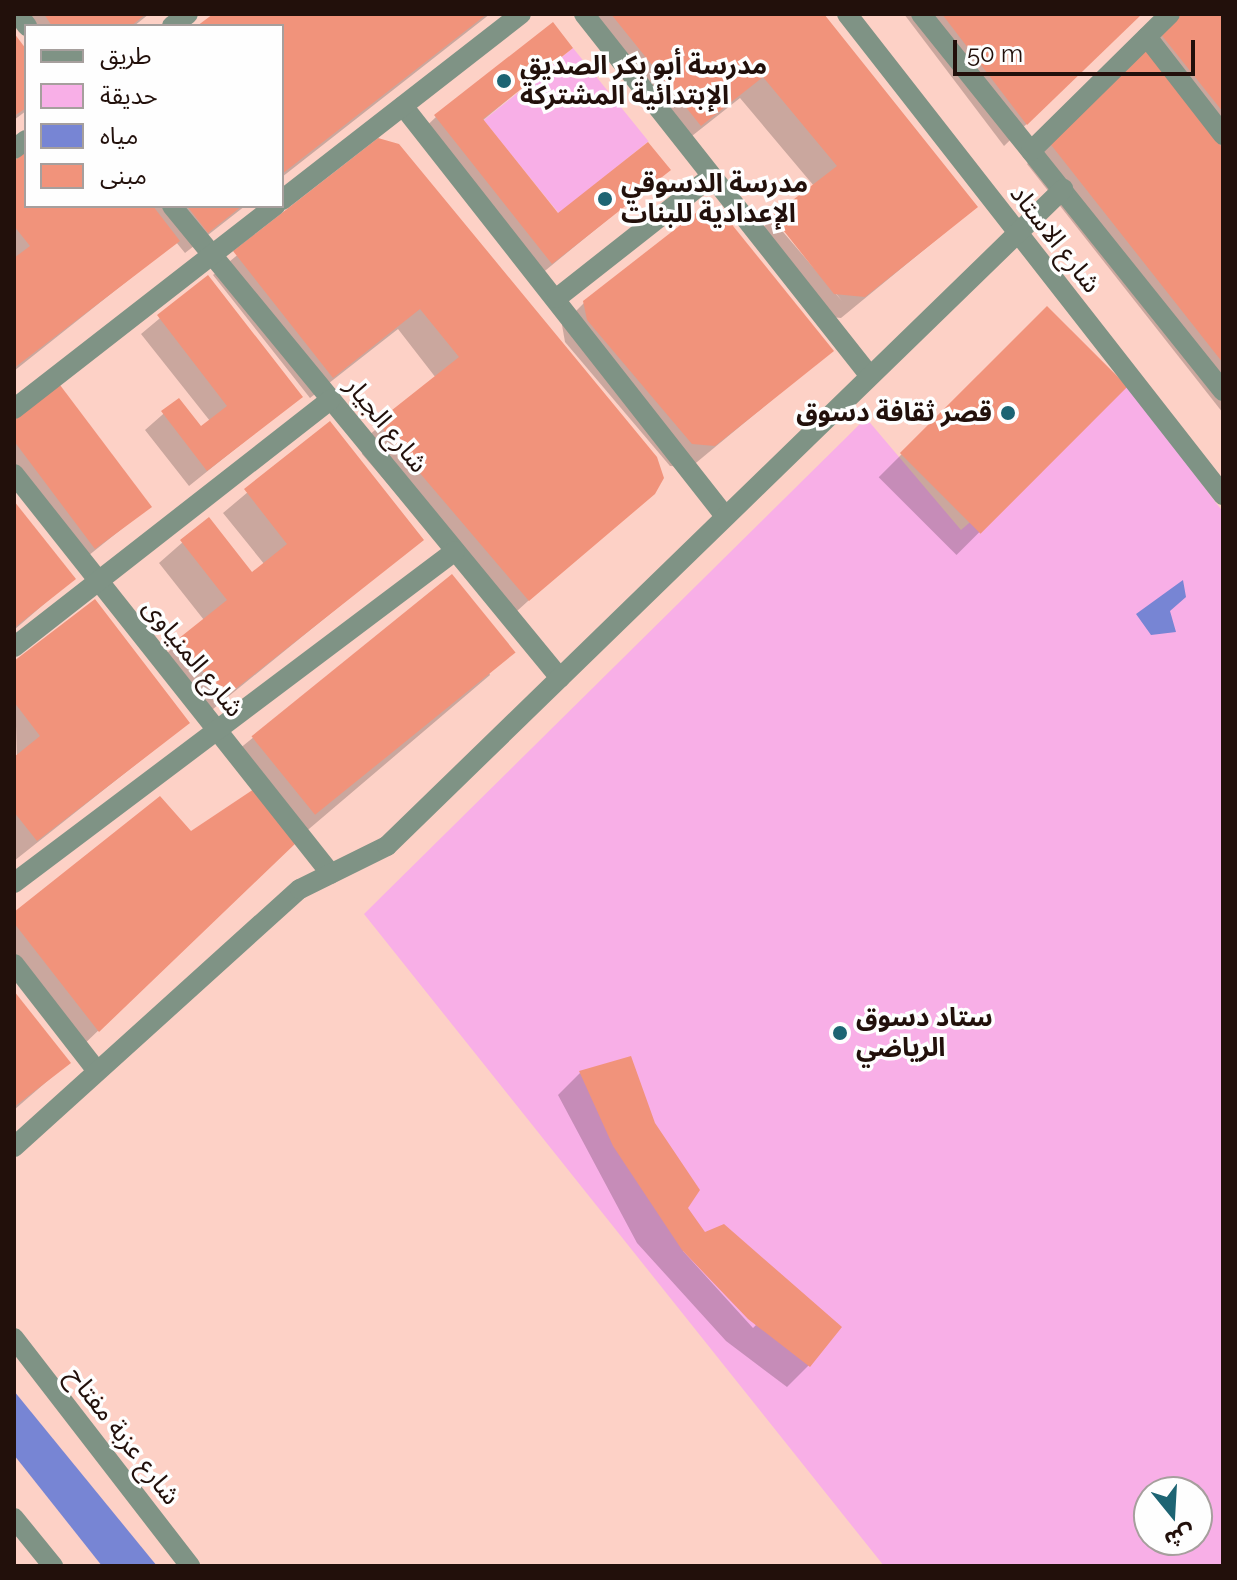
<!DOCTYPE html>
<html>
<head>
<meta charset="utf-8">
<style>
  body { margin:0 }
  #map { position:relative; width:1237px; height:1580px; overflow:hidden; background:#fdd1c6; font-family:Raleway,"Noto Sans Arabic",sans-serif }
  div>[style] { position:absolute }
  .green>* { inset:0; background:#f8afe7; transform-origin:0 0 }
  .water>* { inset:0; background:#7785d4 }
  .shadow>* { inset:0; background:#0003; transform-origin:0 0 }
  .building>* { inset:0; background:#f1937b; transform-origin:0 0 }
  .minor>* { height:20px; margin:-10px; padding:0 10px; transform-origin:10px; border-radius:10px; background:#7f9385 }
  .dots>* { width:22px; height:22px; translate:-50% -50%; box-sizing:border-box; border:4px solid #fefefe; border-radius:50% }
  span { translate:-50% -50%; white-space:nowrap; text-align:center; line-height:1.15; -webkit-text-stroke:7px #fefefe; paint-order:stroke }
  .poi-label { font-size:26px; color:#22100b; font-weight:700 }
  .left { translate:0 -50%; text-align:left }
  .right { translate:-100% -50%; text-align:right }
  .street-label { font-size:26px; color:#22100b }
  .frame { position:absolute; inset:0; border:16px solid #22100b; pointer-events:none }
  .legend { position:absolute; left:24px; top:24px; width:260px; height:184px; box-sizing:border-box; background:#fefefe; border:2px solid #a69f9d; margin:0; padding:10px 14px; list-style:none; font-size:24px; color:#22100b }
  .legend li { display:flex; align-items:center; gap:16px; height:40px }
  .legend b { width:40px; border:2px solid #a69f9d }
  .north { position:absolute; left:1133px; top:1476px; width:80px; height:80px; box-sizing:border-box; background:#fefefe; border:2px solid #a69f9d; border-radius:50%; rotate:162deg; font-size:22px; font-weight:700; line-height:32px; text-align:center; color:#22100b }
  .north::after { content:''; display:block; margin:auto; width:28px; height:36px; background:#1d6473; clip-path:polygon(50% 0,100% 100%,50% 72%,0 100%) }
  .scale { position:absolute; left:953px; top:40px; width:242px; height:36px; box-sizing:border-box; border:4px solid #22100b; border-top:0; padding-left:10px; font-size:24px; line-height:28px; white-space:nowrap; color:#22100b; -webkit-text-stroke:6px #fefefe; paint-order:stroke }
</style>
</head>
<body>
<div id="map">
  <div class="green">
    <i style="left:573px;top:48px;width:120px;height:115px;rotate:51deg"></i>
    <i style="clip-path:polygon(evenodd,1128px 386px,1223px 512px,1223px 1566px,884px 1566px,364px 914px,866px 418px,961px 530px,1128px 386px,1149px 1492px,1197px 1492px,1197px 1540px,1149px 1540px,1149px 1492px)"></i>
  </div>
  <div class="water">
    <i style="clip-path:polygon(1183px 580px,1186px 597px,1170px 611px,1176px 632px,1151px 635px,1136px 614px)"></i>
    <i style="clip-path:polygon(14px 1391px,157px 1566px,102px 1566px,14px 1455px)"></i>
  </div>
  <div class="shadow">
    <i style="clip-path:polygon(14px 14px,149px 14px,134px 26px,26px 26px,26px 41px)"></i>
    <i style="clip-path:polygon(216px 14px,490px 14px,282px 177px,282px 26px,201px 26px)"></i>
    <i style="clip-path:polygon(573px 14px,822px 14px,976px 207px,841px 318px,812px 315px,751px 239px,772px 219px,842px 301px,776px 217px,814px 186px,740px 98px,678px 147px)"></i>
    <i style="clip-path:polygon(904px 14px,1140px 14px,1004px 146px)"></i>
    <i style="clip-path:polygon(1180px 14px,1223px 14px,1223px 413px,1027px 164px)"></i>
    <i style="clip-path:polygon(14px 36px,26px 53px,26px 111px,14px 120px)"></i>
    <i style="clip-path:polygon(571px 47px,482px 121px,558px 216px,668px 170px,535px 279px,419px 133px,436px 117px)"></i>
    <i style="clip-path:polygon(378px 140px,640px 499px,506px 621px,362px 454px,361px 442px,436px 378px,398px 329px,310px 398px,213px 275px)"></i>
    <i style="clip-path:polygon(26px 154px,26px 206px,245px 206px,185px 253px,176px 242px,14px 371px,14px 163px)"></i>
    <i style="clip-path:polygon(208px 278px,300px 397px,189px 486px,145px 430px,178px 401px,201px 429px,210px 421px,141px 334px)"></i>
    <i style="clip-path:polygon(584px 303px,831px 351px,691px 467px,670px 466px,565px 342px,562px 325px)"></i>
    <i style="left:1047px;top:309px;width:110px;height:238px;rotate:45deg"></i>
    <i style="clip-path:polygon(14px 422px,149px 507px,78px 564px,14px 480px)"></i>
    <i style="clip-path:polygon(329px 424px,421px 540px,202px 718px,157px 662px,204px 620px,159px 563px,208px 520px,252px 575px,265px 565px,223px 513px)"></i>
    <i style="clip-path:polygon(14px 505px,73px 579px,14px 630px)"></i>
    <i style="clip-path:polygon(451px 577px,490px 675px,296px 840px,76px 1052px,14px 973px,14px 915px,191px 834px,255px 791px,228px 758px)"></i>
    <i style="clip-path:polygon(14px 664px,188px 723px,14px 861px,17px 757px)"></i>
    <i style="clip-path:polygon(14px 994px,68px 1063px,14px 1110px)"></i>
    <i style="clip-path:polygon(evenodd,629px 1059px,685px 1208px,809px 1365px,787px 1387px,726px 1341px,637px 1243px,558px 1095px,580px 1073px,629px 1059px,683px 1251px,688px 1251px,756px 1325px,753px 1328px,683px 1251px)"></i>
  </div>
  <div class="building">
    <i style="clip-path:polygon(44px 14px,146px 14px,131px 26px,52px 26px)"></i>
    <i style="clip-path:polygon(213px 14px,487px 14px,282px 174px,282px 26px,197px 26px)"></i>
    <i style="clip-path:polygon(611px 14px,824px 14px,978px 207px,865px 297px,834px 294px,772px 216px,837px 166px,763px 77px,701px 126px)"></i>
    <i style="clip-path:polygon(942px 14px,1142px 14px,1027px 125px)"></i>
    <i style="clip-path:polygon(1178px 14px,1223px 14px,1223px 112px,1159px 32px)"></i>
    <i style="clip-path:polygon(553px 22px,573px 48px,483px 119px,558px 213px,648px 142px,671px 170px,552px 264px,434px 115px)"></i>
    <i style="clip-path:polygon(14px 33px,26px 49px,26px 108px,14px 116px)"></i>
    <i style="clip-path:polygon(1145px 48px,1223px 149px,1223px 363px,1048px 141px)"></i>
    <i style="clip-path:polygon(378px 138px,399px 144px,657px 457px,664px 478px,655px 494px,529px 601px,384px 431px,382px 418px,459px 357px,420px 309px,333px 378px,233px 251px)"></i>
    <i style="clip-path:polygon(26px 151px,26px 206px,153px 206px,180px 241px,14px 368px,14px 258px,30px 246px,14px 226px,14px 161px)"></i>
    <i style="clip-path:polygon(187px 206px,242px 206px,208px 233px)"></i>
    <i style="clip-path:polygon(701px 209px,721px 211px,834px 351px,715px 446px,692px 444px,587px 320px,583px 301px)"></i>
    <i style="clip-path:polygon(208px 275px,303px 397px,207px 471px,161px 411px,179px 398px,201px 426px,227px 406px,157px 315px)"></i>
    <i style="left:1047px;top:306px;width:114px;height:208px;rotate:45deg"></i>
    <i style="clip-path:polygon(60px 385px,152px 507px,95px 549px,14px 441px,14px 420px)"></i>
    <i style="clip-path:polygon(330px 421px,424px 540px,224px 698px,178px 639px,227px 600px,180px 540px,209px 517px,252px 572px,287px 544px,244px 489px)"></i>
    <i style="clip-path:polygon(14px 501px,76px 579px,14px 628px)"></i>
    <i style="left:452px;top:574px;width:101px;height:258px;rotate:51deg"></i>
    <i style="clip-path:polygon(95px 599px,190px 723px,37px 841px,14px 812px,14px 757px,40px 736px,14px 702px,14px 661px)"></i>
    <i style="clip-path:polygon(254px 789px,297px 842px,99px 1032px,14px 923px,14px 912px,160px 796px,191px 831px)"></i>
    <i style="clip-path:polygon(14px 991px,71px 1063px,14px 1107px)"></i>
    <i style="clip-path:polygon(631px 1056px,655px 1123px,700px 1190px,688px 1208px,705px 1232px,724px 1224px,842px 1327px,810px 1367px,748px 1319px,682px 1250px,613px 1146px,579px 1071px)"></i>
  </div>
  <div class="minor">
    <i style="left:18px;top:14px;width:15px;rotate:53deg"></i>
    <i style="left:584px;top:14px;width:461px;rotate:51.7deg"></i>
    <i style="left:847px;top:14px;width:611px;rotate:51.99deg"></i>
    <i style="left:921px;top:14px;width:483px;rotate:51.3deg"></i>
    <i style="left:172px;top:26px;width:20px;rotate:-37deg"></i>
    <i style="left:1147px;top:37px;width:124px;rotate:52.2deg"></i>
    <i style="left:403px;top:106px;width:521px;rotate:51.86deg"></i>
    <i style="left:14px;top:149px;width:15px;rotate:-37deg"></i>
    <i style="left:1031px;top:151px;width:195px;rotate:-44.6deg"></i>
    <i style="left:282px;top:200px;width:303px;rotate:-37.9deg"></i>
    <i style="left:172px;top:206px;width:611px;rotate:50.58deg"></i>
    <i style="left:557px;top:298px;width:197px;rotate:-38.2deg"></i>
    <i style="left:14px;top:409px;width:331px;rotate:-37.9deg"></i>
    <i style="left:14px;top:474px;width:510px;rotate:51.6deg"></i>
    <i style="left:14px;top:647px;width:402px;rotate:-38deg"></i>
    <i style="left:14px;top:883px;width:552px;rotate:-36.97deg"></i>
    <i style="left:14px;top:964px;width:135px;rotate:52.2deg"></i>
    <i style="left:14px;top:1147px;width:385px;rotate:-42.1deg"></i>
    <i style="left:300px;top:889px;width:97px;rotate:-26.3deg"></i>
    <i style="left:387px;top:846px;width:943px;rotate:-44.18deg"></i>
    <i style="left:14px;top:1338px;width:288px;rotate:52.3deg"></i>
    <i style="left:14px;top:1518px;width:62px;rotate:50.9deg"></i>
  </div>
  <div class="dots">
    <i style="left:504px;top:81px;background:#1d6473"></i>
    <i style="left:605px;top:199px;background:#1d6473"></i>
    <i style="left:1008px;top:413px;background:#1d6473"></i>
    <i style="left:840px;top:1033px;background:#1d6473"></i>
  </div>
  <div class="poi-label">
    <span class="left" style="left:520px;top:81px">مدرسة أبو بكر الصديق<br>الإبتدائية المشتركة</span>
    <span class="left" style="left:621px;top:199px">مدرسة الدسوقي<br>الإعدادية للبنات</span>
    <span class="right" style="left:992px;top:413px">قصر ثقافة دسوق</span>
    <span class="left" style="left:856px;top:1033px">ستاد دسوق<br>الرياضي</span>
  </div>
  <div class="street-label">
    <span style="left:1055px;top:239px;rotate:52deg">شارع الاستاد</span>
    <span style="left:386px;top:425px;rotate:51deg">شارع الجيار</span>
    <span style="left:193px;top:658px;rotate:51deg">شارع المنياوى</span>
    <span style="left:123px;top:1436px;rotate:52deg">شارع عزبة مفتاح</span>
  </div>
  <div class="frame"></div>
  <ul class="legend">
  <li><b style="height:10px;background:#7f9385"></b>طريق</li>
  <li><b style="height:22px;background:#f8afe7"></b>حديقة</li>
  <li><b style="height:22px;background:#7785d4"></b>مياه</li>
  <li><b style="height:22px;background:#f1937b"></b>مبنى</li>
  </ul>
  <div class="north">ش</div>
  <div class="scale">50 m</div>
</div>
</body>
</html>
